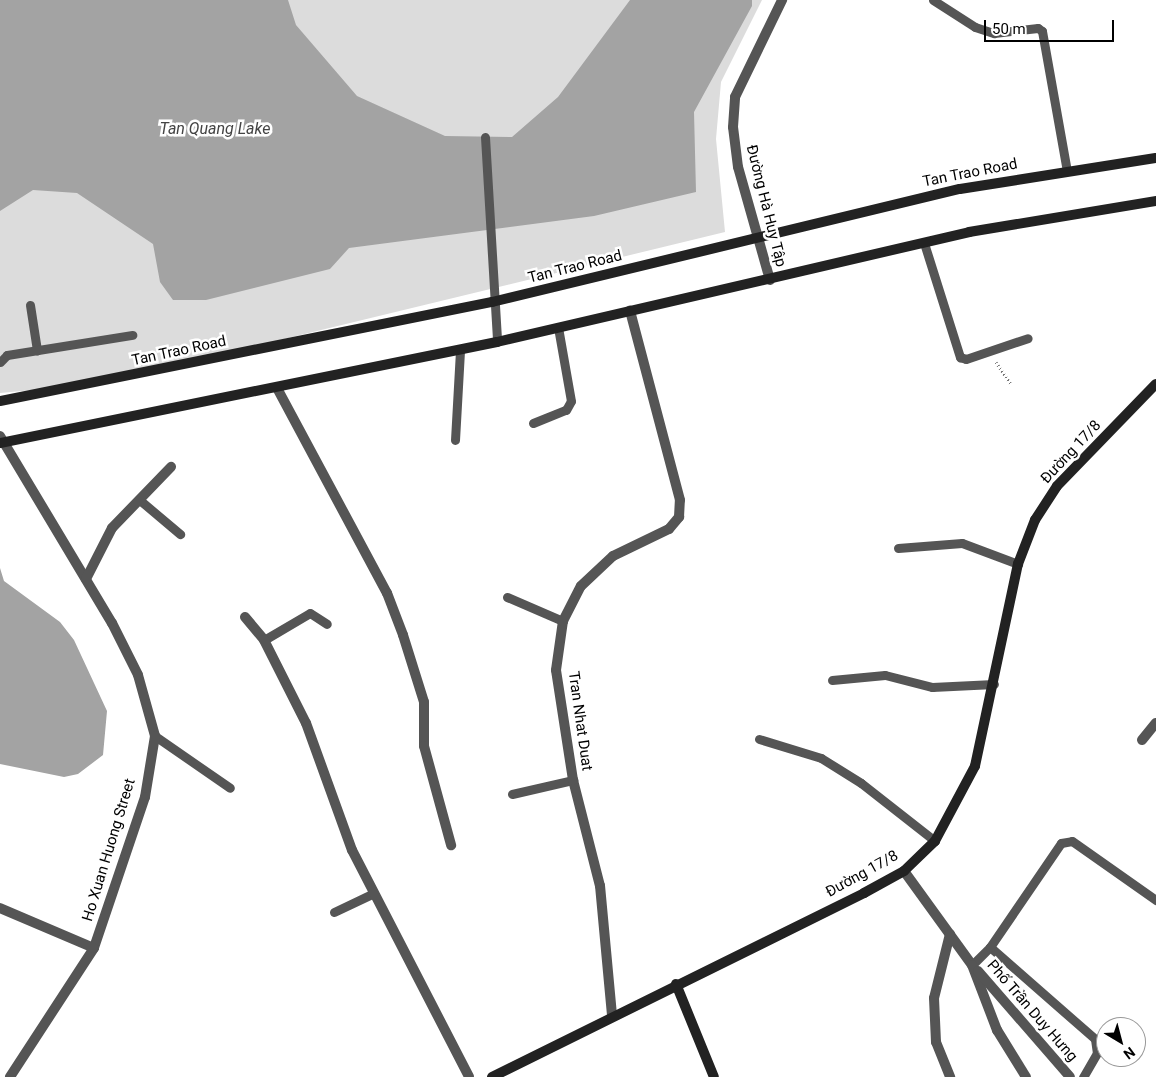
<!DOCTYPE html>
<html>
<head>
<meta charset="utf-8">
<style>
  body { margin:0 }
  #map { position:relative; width:1156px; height:1077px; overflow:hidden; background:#fff; font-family:Roboto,sans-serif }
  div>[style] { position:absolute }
  .green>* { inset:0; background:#dcdcdc }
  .water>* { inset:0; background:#a3a3a3 }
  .path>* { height:3px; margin-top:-1.5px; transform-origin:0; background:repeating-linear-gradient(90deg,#777 0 1px,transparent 0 3.5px) }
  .lane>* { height:9px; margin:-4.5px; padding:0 4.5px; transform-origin:4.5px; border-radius:4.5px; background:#555 }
  .street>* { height:10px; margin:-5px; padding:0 5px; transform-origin:5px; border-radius:5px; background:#555 }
  .secondary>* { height:10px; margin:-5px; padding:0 5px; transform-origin:5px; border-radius:5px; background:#222 }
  span { translate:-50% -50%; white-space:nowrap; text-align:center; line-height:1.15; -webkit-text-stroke:5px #fff; paint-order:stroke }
  .street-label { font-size:15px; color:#000 }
  .water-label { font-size:16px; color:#444; font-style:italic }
  .north { position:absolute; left:1096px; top:1017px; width:50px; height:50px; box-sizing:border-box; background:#fff; border:1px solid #999; border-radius:50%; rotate:143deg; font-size:14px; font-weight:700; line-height:20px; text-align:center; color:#000 }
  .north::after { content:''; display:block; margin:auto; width:18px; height:22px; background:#000; clip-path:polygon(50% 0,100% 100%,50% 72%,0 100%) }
  .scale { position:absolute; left:984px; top:20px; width:130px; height:22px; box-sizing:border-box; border:2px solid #000; border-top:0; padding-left:6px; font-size:15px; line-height:18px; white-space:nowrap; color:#000; -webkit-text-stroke:4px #fff; paint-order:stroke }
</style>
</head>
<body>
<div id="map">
  <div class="green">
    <i style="clip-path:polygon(0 0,762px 0,721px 82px,716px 139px,725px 232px,99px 384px,0 393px)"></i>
  </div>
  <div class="water">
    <i style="clip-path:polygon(0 0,288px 0,296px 25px,357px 96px,445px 136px,512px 137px,558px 97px,630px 0,752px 0,752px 6px,694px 112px,696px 192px,594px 216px,349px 248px,330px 269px,206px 300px,173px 300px,160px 282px,153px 244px,77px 193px,33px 190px,0 211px)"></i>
    <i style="clip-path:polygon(0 568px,4px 581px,60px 622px,74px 640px,107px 711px,103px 755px,78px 774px,64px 777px,0 764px)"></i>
  </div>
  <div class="path">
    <i style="left:996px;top:362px;width:27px;rotate:56deg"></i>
  </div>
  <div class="lane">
    <i style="left:933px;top:0;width:50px;rotate:32.7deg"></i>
    <i style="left:975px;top:27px;width:20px;rotate:18deg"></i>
    <i style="left:994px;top:33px;width:44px;rotate:-6.5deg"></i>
    <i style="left:1038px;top:28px;width:5px;rotate:37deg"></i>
    <i style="left:1042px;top:31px;width:142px;rotate:79.9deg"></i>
    <i style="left:485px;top:137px;width:205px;rotate:86.6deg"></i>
    <i style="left:924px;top:243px;width:120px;rotate:72.5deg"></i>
    <i style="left:960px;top:357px;width:6px;rotate:18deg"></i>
    <i style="left:966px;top:359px;width:65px;rotate:-18.7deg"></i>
    <i style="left:30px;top:305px;width:46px;rotate:81.2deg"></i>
    <i style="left:0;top:362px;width:10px;rotate:-45deg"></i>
    <i style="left:7px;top:355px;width:127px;rotate:-9.1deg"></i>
    <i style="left:533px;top:423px;width:35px;rotate:-22deg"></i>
    <i style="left:566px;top:410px;width:10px;rotate:-61deg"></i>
    <i style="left:571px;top:401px;width:75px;rotate:-100deg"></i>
    <i style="left:455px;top:440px;width:90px;rotate:-86.8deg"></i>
    <i style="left:142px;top:502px;width:50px;rotate:40.1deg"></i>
    <i style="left:898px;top:548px;width:64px;rotate:-4.5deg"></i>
    <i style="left:962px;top:543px;width:60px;rotate:20.6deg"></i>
    <i style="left:507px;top:597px;width:61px;rotate:23.2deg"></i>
    <i style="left:264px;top:640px;width:53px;rotate:-30.4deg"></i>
    <i style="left:310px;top:613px;width:20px;rotate:33deg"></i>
    <i style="left:832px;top:680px;width:53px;rotate:-5.4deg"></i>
    <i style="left:885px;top:675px;width:49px;rotate:14.3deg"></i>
    <i style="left:932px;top:687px;width:62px;rotate:-2.8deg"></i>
    <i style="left:155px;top:736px;width:91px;rotate:34.7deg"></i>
    <i style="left:759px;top:739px;width:65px;rotate:17deg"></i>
    <i style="left:821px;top:758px;width:47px;rotate:32deg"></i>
    <i style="left:861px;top:783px;width:94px;rotate:38.1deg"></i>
    <i style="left:512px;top:794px;width:63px;rotate:-12.9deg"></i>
    <i style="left:334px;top:912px;width:44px;rotate:-25.4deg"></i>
    <i style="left:990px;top:947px;width:140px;rotate:41.2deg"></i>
    <i style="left:1095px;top:1039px;width:14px;rotate:82deg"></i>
    <i style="left:1097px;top:1053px;width:28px;rotate:120deg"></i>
    <i style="left:972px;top:965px;width:25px;rotate:-45deg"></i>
    <i style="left:990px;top:947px;width:126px;rotate:-55.7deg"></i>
    <i style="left:1061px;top:843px;width:11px;rotate:-10deg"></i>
    <i style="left:1072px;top:841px;width:103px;rotate:35.1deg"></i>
  </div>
  <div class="street">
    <i style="left:770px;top:280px;width:117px;rotate:-105.8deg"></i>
    <i style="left:738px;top:167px;width:40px;rotate:-97.1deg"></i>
    <i style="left:733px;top:127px;width:30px;rotate:-86deg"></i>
    <i style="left:735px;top:97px;width:108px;rotate:-64.1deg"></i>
    <i style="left:277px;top:388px;width:233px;rotate:61.8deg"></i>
    <i style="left:387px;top:593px;width:45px;rotate:69.1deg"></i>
    <i style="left:403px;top:635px;width:70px;rotate:72.6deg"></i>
    <i style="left:424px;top:702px;width:44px;rotate:90deg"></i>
    <i style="left:424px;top:746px;width:103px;rotate:74.7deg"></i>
    <i style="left:0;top:436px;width:218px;rotate:59.1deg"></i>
    <i style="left:112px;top:623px;width:58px;rotate:63.4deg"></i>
    <i style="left:138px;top:675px;width:63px;rotate:74.4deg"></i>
    <i style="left:155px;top:736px;width:62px;rotate:99.3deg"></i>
    <i style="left:145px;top:797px;width:159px;rotate:108.7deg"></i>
    <i style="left:94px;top:948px;width:154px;rotate:123.1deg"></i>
    <i style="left:86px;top:579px;width:57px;rotate:-63deg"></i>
    <i style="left:112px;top:528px;width:85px;rotate:-46deg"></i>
    <i style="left:245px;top:617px;width:30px;rotate:50deg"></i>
    <i style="left:264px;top:640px;width:93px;rotate:63.2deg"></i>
    <i style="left:306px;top:723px;width:135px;rotate:70.1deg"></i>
    <i style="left:352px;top:850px;width:255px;rotate:62.7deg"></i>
    <i style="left:1142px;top:740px;width:22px;rotate:-51deg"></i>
    <i style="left:904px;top:871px;width:116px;rotate:54.1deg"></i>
    <i style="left:972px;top:965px;width:70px;rotate:69deg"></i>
    <i style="left:997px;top:1030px;width:55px;rotate:58.3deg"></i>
    <i style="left:0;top:908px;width:102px;rotate:23.1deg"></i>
    <i style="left:950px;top:934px;width:66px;rotate:104deg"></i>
    <i style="left:934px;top:998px;width:44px;rotate:87.4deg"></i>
    <i style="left:936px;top:1042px;width:38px;rotate:68deg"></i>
    <i style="left:978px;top:971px;width:140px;rotate:49deg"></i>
    <i style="left:612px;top:1015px;width:130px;rotate:-95.3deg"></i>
    <i style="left:600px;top:886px;width:109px;rotate:-104.3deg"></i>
    <i style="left:573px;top:780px;width:111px;rotate:-98.8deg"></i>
    <i style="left:556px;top:670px;width:49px;rotate:-81.9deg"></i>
    <i style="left:563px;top:621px;width:39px;rotate:-63deg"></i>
    <i style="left:581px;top:586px;width:44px;rotate:-43.2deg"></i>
    <i style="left:613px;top:556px;width:62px;rotate:-25.7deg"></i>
    <i style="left:669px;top:529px;width:16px;rotate:-50deg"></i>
    <i style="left:679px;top:517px;width:17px;rotate:-87deg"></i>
    <i style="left:680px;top:500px;width:196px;rotate:-104.8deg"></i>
  </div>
  <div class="secondary">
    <i style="left:0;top:401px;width:502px;rotate:-11.38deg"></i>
    <i style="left:492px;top:302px;width:481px;rotate:-13.6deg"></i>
    <i style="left:960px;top:189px;width:198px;rotate:-9deg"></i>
    <i style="left:0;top:443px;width:507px;rotate:-11.49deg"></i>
    <i style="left:497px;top:342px;width:485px;rotate:-13.1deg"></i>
    <i style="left:969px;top:232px;width:190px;rotate:-9.4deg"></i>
    <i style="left:676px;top:984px;width:100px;rotate:67.8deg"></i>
    <i style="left:492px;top:1077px;width:415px;rotate:-26.3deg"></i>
    <i style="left:864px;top:893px;width:46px;rotate:-28.8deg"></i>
    <i style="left:904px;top:871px;width:43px;rotate:-44.1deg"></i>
    <i style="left:935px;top:841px;width:85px;rotate:-61.9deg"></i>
    <i style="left:975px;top:766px;width:207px;rotate:-78deg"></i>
    <i style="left:1018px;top:564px;width:47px;rotate:-68.9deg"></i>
    <i style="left:1035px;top:520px;width:40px;rotate:-57.1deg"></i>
    <i style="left:1057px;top:486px;width:142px;rotate:-45.9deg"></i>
  </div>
  <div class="street-label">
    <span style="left:970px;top:173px;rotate:-11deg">Tan Trao Road</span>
    <span style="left:766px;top:206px;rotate:76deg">Đường Hà Huy Tập</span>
    <span style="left:575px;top:267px;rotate:-14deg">Tan Trao Road</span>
    <span style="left:179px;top:351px;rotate:-12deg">Tan Trao Road</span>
    <span style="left:1071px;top:452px;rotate:-47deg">Đường 17/8</span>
    <span style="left:580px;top:721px;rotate:82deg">Tran Nhat Duat</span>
    <span style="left:109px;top:850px;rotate:-73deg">Ho Xuan Huong Street</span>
    <span style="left:862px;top:874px;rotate:-29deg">Đường 17/8</span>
    <span style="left:1032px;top:1011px;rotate:49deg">Phố Trần Duy Hưng</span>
  </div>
  <div class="water-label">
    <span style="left:215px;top:129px">Tan Quang Lake</span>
  </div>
  <div class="north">N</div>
  <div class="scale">50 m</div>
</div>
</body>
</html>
